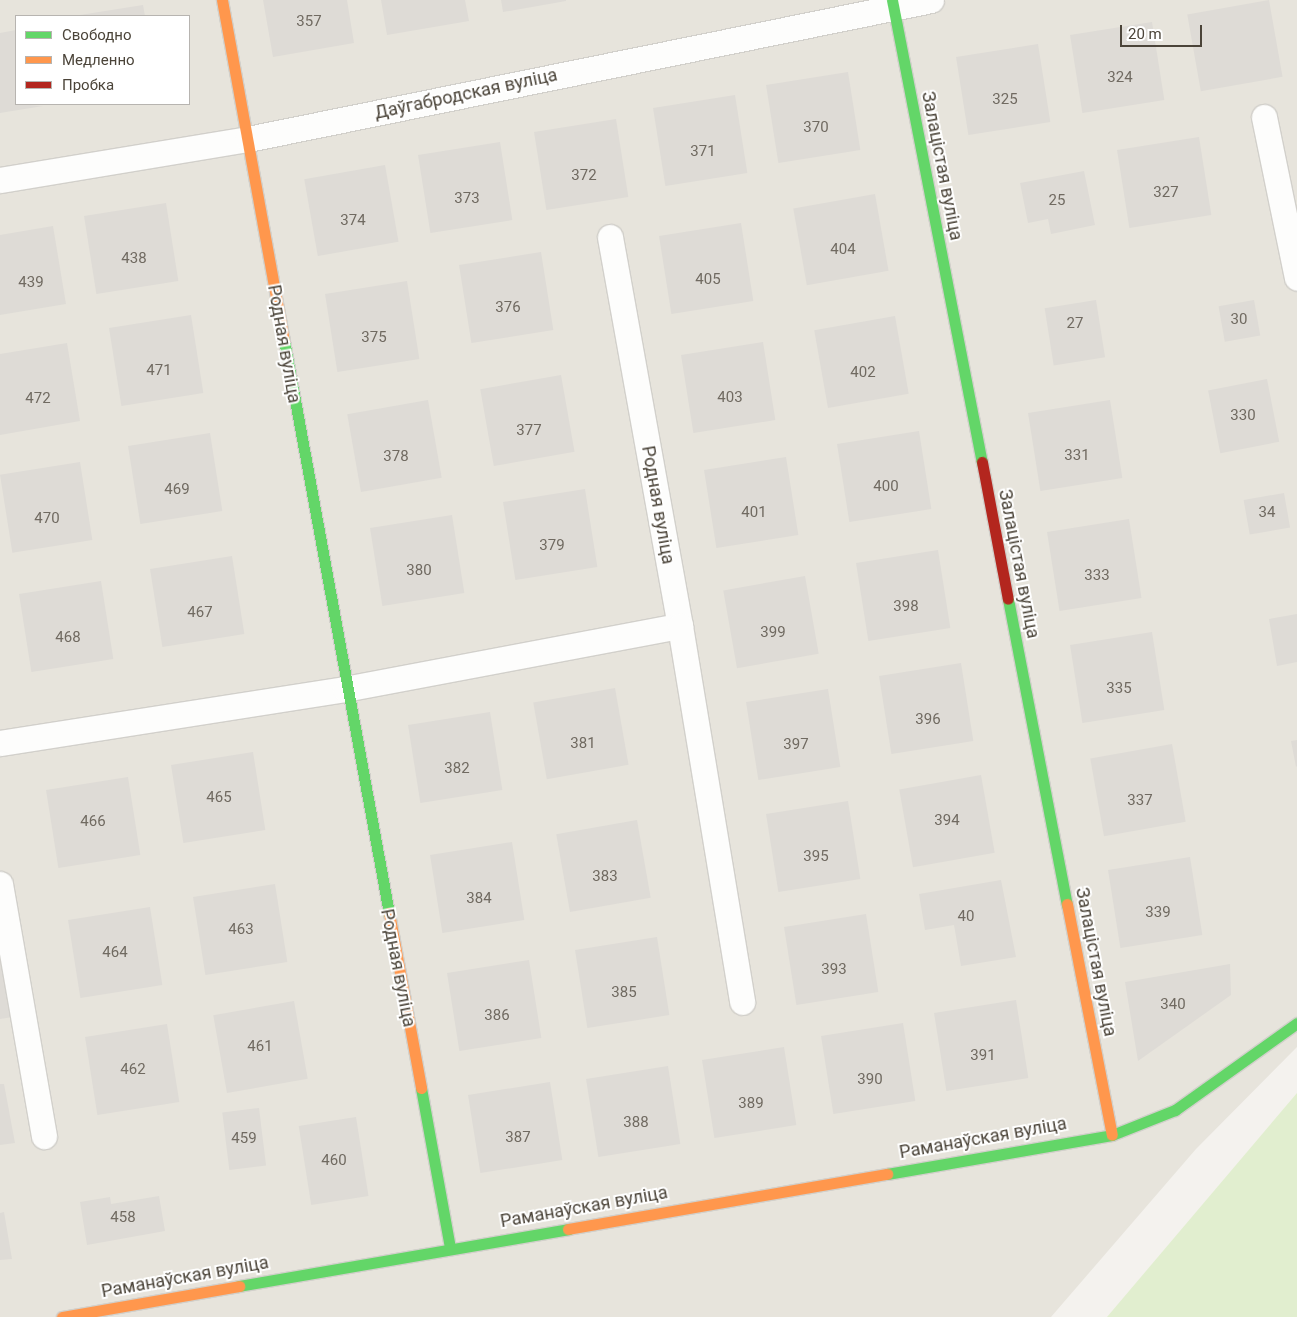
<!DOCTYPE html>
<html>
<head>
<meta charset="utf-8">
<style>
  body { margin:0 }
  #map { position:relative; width:1297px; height:1317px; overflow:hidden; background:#f4f2ee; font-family:Roboto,sans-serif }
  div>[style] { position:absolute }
  .residential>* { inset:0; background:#e7e4dc }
  .green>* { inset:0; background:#e1eecf }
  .building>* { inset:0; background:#dedbd6; transform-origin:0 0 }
  .roads { filter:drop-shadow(1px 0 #d2d0cb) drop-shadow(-1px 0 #d2d0cb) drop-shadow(0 1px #d2d0cb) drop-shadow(0 -1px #d2d0cb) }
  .street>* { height:25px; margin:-12.5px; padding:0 12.5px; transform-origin:12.5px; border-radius:12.5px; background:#fdfdfc }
  .fast>* { height:11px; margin:-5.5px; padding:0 5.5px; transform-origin:5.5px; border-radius:5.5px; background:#63d668 }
  .slow>* { height:11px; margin:-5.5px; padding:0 5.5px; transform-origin:5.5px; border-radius:5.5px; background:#ff974d }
  .jam>* { height:11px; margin:-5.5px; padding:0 5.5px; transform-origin:5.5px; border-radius:5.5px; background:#b3261e }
  span { translate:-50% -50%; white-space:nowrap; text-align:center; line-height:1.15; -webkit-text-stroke:4px #fff; paint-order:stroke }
  .number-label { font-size:15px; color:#706a61 }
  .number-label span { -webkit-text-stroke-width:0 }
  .street-label { font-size:18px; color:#4b4439 }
  .legend { position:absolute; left:15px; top:15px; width:175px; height:90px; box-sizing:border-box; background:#fff; border:1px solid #b7b4b0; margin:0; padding:6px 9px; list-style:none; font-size:15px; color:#4b4439 }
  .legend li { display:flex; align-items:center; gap:10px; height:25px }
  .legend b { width:25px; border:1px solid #b7b4b0 }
  .scale { position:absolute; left:1120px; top:25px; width:82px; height:22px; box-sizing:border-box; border:2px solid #4b4439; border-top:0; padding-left:6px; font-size:15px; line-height:18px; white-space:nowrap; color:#4b4439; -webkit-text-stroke:4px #fff; paint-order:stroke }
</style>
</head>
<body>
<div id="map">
  <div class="residential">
    <i style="clip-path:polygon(evenodd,0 0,1297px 0,1297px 1047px,1196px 1149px,1051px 1317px,0 1317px,0 0,16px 16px,189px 16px,189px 104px,16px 104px,16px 16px)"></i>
  </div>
  <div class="green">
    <i style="clip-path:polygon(1297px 1093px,1297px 1317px,1107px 1317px)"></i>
  </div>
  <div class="building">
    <i style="clip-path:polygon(263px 0,347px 0,354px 43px,273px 57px)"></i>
    <i style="clip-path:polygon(381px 0,465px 0,469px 21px,387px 35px)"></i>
    <i style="clip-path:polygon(501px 0,566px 0,566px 1px,503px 12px)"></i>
    <i style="left:1269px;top:0;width:78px;height:83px;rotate:80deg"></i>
    <i style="clip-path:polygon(143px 5px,145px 16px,80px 16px,80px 15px)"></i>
    <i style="left:1152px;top:22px;width:79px;height:83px;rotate:81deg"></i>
    <i style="clip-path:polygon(16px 30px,16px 104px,43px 106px,0 113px,0 33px)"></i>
    <i style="left:1038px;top:44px;width:79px;height:83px;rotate:81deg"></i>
    <i style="left:848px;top:72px;width:79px;height:83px;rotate:81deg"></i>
    <i style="left:735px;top:95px;width:79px;height:83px;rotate:81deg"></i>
    <i style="left:616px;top:119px;width:79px;height:83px;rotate:81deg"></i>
    <i style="left:1199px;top:137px;width:79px;height:83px;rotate:81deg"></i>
    <i style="left:500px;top:142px;width:79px;height:83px;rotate:81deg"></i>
    <i style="left:385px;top:165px;width:78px;height:82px;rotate:80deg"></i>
    <i style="clip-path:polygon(1084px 171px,1095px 225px,1051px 234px,1048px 219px,1028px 223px,1020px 183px)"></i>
    <i style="left:875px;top:194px;width:78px;height:83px;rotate:80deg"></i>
    <i style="left:166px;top:203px;width:79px;height:83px;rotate:81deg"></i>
    <i style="left:741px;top:223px;width:79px;height:83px;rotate:81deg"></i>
    <i style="clip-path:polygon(53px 226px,66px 304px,0 315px,0 235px)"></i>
    <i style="left:541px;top:252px;width:79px;height:83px;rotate:81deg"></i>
    <i style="left:407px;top:281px;width:79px;height:83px;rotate:81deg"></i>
    <i style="left:1096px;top:300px;width:58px;height:52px;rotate:81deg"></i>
    <i style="left:1254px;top:300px;width:36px;height:36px;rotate:80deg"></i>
    <i style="left:191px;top:315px;width:79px;height:83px;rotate:81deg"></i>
    <i style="left:895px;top:316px;width:79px;height:82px;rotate:80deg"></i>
    <i style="left:763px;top:342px;width:79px;height:83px;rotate:81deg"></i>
    <i style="clip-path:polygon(67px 343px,80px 421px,0 435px,0 354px)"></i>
    <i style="left:561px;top:375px;width:78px;height:82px;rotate:80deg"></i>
    <i style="left:1267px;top:379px;width:64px;height:60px;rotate:79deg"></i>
    <i style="left:428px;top:400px;width:79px;height:82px;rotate:80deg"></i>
    <i style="left:1110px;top:400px;width:79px;height:83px;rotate:81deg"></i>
    <i style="left:919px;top:431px;width:79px;height:83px;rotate:81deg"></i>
    <i style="left:210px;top:433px;width:79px;height:83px;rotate:81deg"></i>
    <i style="left:786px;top:457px;width:79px;height:83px;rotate:81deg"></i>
    <i style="left:80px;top:462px;width:79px;height:81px;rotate:81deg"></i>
    <i style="left:585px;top:489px;width:79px;height:83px;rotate:81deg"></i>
    <i style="left:1284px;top:493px;width:35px;height:41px;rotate:80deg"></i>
    <i style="left:452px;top:515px;width:79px;height:83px;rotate:81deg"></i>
    <i style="left:1129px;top:519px;width:80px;height:83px;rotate:81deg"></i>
    <i style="left:938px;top:550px;width:79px;height:83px;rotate:81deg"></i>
    <i style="left:232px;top:556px;width:79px;height:83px;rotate:81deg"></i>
    <i style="left:805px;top:576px;width:79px;height:83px;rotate:80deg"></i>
    <i style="left:101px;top:581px;width:79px;height:83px;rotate:81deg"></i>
    <i style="clip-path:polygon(1297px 614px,1297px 662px,1277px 666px,1269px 619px)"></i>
    <i style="left:1152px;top:632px;width:79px;height:83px;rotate:81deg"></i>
    <i style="left:961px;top:663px;width:79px;height:83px;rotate:81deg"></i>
    <i style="left:615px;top:688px;width:78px;height:83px;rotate:80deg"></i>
    <i style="left:828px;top:689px;width:79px;height:83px;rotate:81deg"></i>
    <i style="left:490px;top:712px;width:79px;height:83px;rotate:81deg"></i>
    <i style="clip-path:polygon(1297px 740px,1297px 766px,1296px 767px,1291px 741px)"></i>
    <i style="left:1172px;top:744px;width:79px;height:83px;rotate:80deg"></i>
    <i style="left:253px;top:752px;width:79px;height:83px;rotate:81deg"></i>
    <i style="left:981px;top:775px;width:79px;height:83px;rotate:80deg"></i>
    <i style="left:128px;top:777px;width:79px;height:83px;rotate:81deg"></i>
    <i style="left:848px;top:801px;width:79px;height:83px;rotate:81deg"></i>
    <i style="left:637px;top:820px;width:79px;height:82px;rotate:80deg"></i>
    <i style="left:512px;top:842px;width:79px;height:83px;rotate:81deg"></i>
    <i style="left:1190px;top:857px;width:79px;height:83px;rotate:81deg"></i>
    <i style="clip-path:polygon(1001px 880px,1016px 957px,961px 966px,954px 925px,925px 930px,919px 894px)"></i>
    <i style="left:275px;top:884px;width:79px;height:83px;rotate:81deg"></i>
    <i style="left:150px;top:907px;width:79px;height:83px;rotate:81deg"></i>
    <i style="left:866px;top:914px;width:79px;height:83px;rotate:81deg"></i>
    <i style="left:657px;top:937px;width:79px;height:83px;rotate:81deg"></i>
    <i style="clip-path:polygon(0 957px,13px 1017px,0 1019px)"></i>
    <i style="left:529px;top:960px;width:79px;height:83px;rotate:81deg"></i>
    <i style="clip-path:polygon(1230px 964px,1231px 995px,1138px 1061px,1125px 982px)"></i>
    <i style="left:1016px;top:1000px;width:79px;height:83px;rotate:81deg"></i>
    <i style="left:294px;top:1001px;width:79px;height:82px;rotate:80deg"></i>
    <i style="left:903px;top:1023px;width:79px;height:83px;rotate:81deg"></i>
    <i style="left:167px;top:1024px;width:79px;height:83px;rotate:81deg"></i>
    <i style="left:784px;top:1047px;width:79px;height:83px;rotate:81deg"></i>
    <i style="left:668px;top:1066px;width:79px;height:83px;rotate:81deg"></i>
    <i style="left:550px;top:1082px;width:79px;height:83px;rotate:81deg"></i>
    <i style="clip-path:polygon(0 1084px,4px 1084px,15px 1143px,0 1145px)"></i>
    <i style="left:259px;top:1108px;width:58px;height:37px;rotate:83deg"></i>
    <i style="left:356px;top:1117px;width:80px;height:58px;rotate:81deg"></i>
    <i style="clip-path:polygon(159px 1196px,165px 1231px,87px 1245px,80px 1202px,110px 1197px,111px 1204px)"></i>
    <i style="clip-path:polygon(4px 1212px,12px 1259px,0 1260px,0 1213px)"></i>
  </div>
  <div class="roads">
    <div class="street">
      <i style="left:1264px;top:117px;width:164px;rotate:78.4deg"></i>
      <i style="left:0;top:180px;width:251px;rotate:-9.4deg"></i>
      <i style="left:248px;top:139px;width:697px;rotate:-11.5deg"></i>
      <i style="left:610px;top:237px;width:395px;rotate:79.8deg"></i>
      <i style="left:0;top:743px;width:349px;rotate:-8.9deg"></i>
      <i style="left:345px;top:689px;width:341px;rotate:-10.7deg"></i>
      <i style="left:680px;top:626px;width:381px;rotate:80.6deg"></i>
      <i style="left:0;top:884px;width:256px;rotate:80.1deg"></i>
    </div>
    <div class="fast">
      <i style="left:892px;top:0;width:471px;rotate:79deg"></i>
      <i style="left:284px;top:340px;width:583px;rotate:79.62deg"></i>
      <i style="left:1008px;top:599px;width:311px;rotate:79.1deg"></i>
      <i style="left:421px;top:1088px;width:162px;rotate:79.7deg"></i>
      <i style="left:887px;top:1174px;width:228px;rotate:-9.8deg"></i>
      <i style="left:1112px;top:1135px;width:68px;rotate:-21.6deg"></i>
      <i style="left:1175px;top:1110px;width:150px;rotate:-35.5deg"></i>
      <i style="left:239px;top:1286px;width:334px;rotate:-9.8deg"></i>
    </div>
    <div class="slow">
      <i style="left:222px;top:0;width:346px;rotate:79.7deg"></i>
      <i style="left:1067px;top:904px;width:235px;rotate:79deg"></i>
      <i style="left:389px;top:913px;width:178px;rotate:79.6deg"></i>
      <i style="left:568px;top:1229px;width:324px;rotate:-9.8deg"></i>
      <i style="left:62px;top:1317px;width:180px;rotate:-9.9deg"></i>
    </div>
    <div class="jam">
      <i style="left:982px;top:462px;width:139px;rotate:79.3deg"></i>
    </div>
  </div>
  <div class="number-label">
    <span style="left:309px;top:22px">357</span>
    <span style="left:1120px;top:78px">324</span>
    <span style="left:1005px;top:100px">325</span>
    <span style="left:816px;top:128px">370</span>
    <span style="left:703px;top:152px">371</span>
    <span style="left:584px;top:176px">372</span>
    <span style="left:1166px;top:193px">327</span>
    <span style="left:467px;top:199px">373</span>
    <span style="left:1057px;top:201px">25</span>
    <span style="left:353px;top:221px">374</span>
    <span style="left:843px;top:250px">404</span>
    <span style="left:134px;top:259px">438</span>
    <span style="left:708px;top:280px">405</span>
    <span style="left:31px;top:283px">439</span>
    <span style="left:508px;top:308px">376</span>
    <span style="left:1239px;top:320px">30</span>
    <span style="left:1075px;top:324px">27</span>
    <span style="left:374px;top:338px">375</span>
    <span style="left:159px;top:371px">471</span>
    <span style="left:863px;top:373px">402</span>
    <span style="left:730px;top:398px">403</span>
    <span style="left:38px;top:399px">472</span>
    <span style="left:1243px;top:416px">330</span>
    <span style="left:529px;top:431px">377</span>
    <span style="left:1077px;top:456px">331</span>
    <span style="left:396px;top:457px">378</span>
    <span style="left:886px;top:487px">400</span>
    <span style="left:177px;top:490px">469</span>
    <span style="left:754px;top:513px">401</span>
    <span style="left:1267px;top:513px">34</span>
    <span style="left:47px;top:519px">470</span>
    <span style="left:552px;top:546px">379</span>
    <span style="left:419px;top:571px">380</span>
    <span style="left:1097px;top:576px">333</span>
    <span style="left:906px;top:607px">398</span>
    <span style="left:200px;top:613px">467</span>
    <span style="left:773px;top:633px">399</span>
    <span style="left:68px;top:638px">468</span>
    <span style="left:1119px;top:689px">335</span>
    <span style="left:928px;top:720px">396</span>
    <span style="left:583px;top:744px">381</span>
    <span style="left:796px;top:745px">397</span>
    <span style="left:457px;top:769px">382</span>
    <span style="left:219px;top:798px">465</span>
    <span style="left:1140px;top:801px">337</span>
    <span style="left:947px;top:821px">394</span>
    <span style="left:93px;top:822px">466</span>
    <span style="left:816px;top:857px">395</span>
    <span style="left:605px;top:877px">383</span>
    <span style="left:479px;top:899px">384</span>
    <span style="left:1158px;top:913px">339</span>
    <span style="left:966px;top:917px">40</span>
    <span style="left:241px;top:930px">463</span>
    <span style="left:115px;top:953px">464</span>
    <span style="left:834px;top:970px">393</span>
    <span style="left:624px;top:993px">385</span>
    <span style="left:1173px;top:1005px">340</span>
    <span style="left:497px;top:1016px">386</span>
    <span style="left:260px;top:1047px">461</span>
    <span style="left:983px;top:1056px">391</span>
    <span style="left:133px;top:1070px">462</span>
    <span style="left:870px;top:1080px">390</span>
    <span style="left:751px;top:1104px">389</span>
    <span style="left:636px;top:1123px">388</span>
    <span style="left:518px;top:1138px">387</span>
    <span style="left:244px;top:1139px">459</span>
    <span style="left:334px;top:1161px">460</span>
    <span style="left:123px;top:1218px">458</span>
  </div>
  <div class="street-label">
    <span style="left:466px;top:94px;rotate:-12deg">Даўгабродская вуліца</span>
    <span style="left:942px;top:166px;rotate:79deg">Залацістая вуліца</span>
    <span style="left:284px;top:344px;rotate:80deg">Родная вуліца</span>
    <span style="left:658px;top:505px;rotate:80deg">Родная вуліца</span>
    <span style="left:1019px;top:564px;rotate:79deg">Залацістая вуліца</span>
    <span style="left:1096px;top:962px;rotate:79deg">Залацістая вуліца</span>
    <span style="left:398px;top:968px;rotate:79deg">Родная вуліца</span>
    <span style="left:983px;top:1138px;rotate:-10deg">Раманаўская вуліца</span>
    <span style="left:584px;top:1207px;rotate:-10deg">Раманаўская вуліца</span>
    <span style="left:185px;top:1277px;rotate:-10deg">Раманаўская вуліца</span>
  </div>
  <ul class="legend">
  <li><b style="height:6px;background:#63d668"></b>Свободно</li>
  <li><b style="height:6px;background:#ff974d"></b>Медленно</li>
  <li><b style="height:6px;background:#b3261e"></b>Пробка</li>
  </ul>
  <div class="scale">20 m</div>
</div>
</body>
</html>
